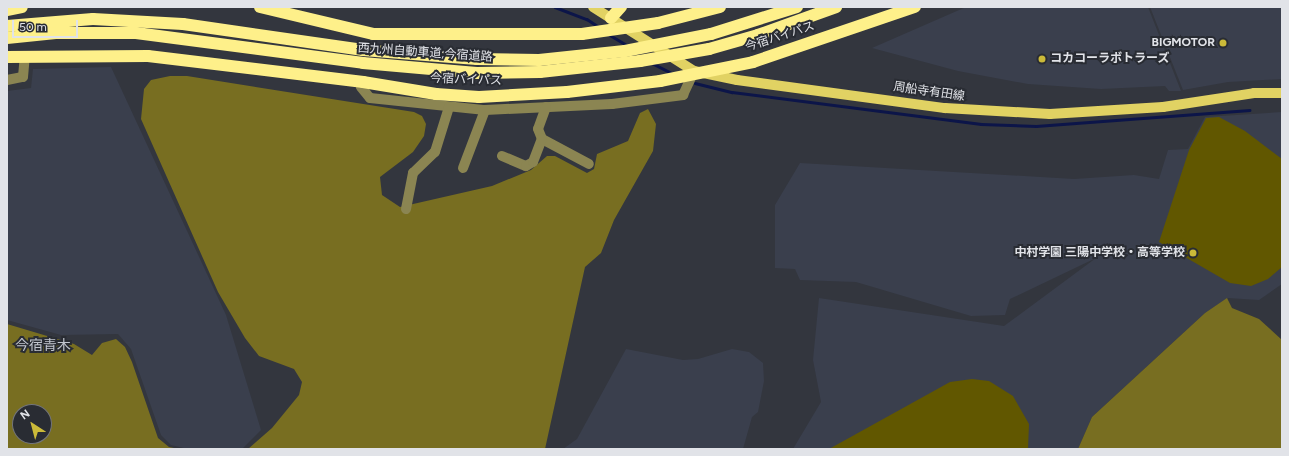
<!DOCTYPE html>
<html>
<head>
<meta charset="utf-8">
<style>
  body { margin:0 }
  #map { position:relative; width:1289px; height:456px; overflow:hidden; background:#33363e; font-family:Figtree,"Noto Sans JP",sans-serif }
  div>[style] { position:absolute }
  .built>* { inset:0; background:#3a3f4d }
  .green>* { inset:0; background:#615700 }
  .forest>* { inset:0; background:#786e21 }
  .stream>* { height:2.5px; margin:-1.25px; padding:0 1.25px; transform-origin:1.25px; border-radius:1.25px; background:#0c1549 }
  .minor>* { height:10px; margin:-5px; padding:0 5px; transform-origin:5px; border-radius:5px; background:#8b8552 }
  .major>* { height:10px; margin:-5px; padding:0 5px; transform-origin:5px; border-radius:5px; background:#e1d263 }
  .highway>* { height:12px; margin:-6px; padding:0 6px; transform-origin:6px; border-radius:6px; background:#fef08a }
  .highway-bridge>* { height:12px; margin:-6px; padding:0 6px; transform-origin:6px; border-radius:6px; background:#fef08a }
  .dots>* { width:11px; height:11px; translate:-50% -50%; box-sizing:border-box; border:2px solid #292c33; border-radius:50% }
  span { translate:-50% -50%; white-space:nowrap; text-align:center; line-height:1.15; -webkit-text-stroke:4px #292c33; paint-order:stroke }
  .street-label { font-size:12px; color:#e1e3e8 }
  .poi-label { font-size:12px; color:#e1e3e8; font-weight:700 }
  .right { translate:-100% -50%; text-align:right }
  .left { translate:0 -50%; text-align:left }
  .quarter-label { font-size:14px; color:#c2c6cf }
  .frame { position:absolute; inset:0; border:8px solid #e1e3e8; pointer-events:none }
  .north { position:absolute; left:12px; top:404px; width:40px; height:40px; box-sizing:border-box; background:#292c33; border:1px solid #73757b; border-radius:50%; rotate:324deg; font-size:11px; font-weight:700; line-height:16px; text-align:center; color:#e1e3e8 }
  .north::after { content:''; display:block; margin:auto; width:14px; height:18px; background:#cbba39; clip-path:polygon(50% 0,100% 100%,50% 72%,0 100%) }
  .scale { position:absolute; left:12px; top:20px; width:66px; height:18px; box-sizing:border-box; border:2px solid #e1e3e8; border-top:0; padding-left:5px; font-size:12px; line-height:14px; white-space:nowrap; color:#e1e3e8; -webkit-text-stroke:3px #292c33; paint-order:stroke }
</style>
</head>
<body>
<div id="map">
  <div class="built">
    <i style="clip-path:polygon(966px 7px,1148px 7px,1181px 91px,1169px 91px,1165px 86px,1101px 89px,1028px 84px,958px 71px,872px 48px)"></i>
    <i style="clip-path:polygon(1150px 7px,1282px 7px,1282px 79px,1228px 82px,1183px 90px)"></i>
    <i style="clip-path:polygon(111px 67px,226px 315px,261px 430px,242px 449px,188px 449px,171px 445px,161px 435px,131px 349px,118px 334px,61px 335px,7px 320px,7px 91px,31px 88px,33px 69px)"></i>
    <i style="clip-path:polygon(1282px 112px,1282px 284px,1259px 300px,1228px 298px,1205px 313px,1092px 417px,1078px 449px,793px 449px,821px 402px,813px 360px,819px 298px,1004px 326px,1096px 258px,1010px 299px,1005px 315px,971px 316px,856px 282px,800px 280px,795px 269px,775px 268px,775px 205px,800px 163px,1074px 179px,1134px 175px,1159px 179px,1168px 150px,1188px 149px,1205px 117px)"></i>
    <i style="clip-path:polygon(626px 349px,683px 360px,698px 359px,732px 349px,749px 352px,763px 363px,764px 381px,758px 412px,752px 417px,743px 449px,563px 449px,577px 439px)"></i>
  </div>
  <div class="green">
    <i style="clip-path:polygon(1219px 117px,1245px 131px,1282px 159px,1282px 267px,1268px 279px,1251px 286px,1230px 283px,1159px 242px,1189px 150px,1206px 118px)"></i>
    <i style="clip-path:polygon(972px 379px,989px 381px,1013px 396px,1029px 424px,1028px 449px,829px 449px,950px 382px)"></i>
  </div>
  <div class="forest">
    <i style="clip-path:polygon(170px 76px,187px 76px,414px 112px,422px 116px,426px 124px,424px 136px,413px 152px,380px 177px,382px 195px,400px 207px,492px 186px,531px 170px,547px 156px,555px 156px,587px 173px,594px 169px,597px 154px,628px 141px,640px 113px,648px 109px,656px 124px,653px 151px,614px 220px,601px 253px,585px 267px,545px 449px,248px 449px,272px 428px,299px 395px,302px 382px,294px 369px,259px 356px,245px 338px,218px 292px,141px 119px,144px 89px,151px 80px)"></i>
    <i style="clip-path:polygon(1227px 298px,1232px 308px,1259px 319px,1282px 340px,1282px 449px,1078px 449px,1092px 417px,1205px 313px)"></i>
    <i style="clip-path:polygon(evenodd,7px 324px,74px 344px,92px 355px,102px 343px,116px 339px,125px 347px,132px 362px,158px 438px,169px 447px,179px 449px,7px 449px,7px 324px,20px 412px,44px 412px,44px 436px,20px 436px,20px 412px)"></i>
  </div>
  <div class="stream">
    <i style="left:555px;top:7px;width:34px;rotate:21deg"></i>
    <i style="left:587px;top:19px;width:14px;rotate:34deg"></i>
    <i style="left:610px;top:35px;width:21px;rotate:31deg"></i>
    <i style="left:652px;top:63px;width:25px;rotate:27deg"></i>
    <i style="left:695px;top:83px;width:38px;rotate:14deg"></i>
    <i style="left:732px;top:92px;width:251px;rotate:7.3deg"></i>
    <i style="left:981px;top:124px;width:55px;rotate:2.1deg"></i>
    <i style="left:1036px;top:126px;width:214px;rotate:-4.3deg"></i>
  </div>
  <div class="minor">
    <i style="left:7px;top:80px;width:16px;rotate:-11deg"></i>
    <i style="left:23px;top:77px;width:21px;rotate:-85deg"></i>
    <i style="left:363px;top:82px;width:5px;rotate:112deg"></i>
    <i style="left:361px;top:87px;width:14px;rotate:51deg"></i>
    <i style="left:370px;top:98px;width:116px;rotate:6deg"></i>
    <i style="left:485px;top:110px;width:127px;rotate:-2.7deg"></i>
    <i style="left:612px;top:104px;width:72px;rotate:-7.2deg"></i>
    <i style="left:683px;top:95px;width:26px;rotate:-65deg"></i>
    <i style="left:546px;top:107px;width:23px;rotate:110deg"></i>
    <i style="left:538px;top:129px;width:11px;rotate:68deg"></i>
    <i style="left:542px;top:139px;width:53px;rotate:28deg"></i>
    <i style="left:502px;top:156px;width:26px;rotate:23deg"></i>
    <i style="left:526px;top:166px;width:8px;rotate:-30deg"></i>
    <i style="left:533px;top:162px;width:25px;rotate:-69deg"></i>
    <i style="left:463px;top:168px;width:62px;rotate:-69.2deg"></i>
    <i style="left:406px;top:209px;width:37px;rotate:-79deg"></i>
    <i style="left:413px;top:173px;width:30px;rotate:-44deg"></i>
    <i style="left:435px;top:152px;width:47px;rotate:-72.7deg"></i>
  </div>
  <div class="major">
    <i style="left:593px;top:7px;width:120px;rotate:32.4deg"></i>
    <i style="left:694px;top:71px;width:44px;rotate:11.8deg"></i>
    <i style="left:737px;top:80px;width:210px;rotate:7.7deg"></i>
    <i style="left:945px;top:108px;width:105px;rotate:3.3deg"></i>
    <i style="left:1050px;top:114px;width:113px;rotate:-3.5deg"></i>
    <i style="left:1163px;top:107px;width:92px;rotate:-8.7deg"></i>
    <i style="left:1254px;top:93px;width:28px"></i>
  </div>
  <div class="highway">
    <i style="left:260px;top:7px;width:116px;rotate:13.4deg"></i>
    <i style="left:373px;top:34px;width:209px"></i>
    <i style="left:7px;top:10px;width:15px;rotate:-11deg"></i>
    <i style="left:611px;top:18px;width:15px;rotate:-48deg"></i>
    <i style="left:658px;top:23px;width:64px;rotate:-14.5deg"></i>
    <i style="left:7px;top:26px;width:86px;rotate:-4.7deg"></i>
    <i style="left:93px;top:19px;width:90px;rotate:3.2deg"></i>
    <i style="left:183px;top:24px;width:182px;rotate:8.2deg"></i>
    <i style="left:363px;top:50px;width:114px;rotate:4.5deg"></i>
    <i style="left:477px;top:59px;width:62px;rotate:0.9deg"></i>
    <i style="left:539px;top:60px;width:86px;rotate:-6deg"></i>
    <i style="left:711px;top:34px;width:90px;rotate:-17.4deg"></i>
    <i style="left:7px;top:38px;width:49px;rotate:-5.8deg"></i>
    <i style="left:56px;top:33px;width:80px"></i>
    <i style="left:136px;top:33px;width:229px;rotate:7.5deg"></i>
    <i style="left:363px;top:63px;width:114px;rotate:5deg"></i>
    <i style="left:477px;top:73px;width:63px;rotate:-0.9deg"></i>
    <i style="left:540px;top:72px;width:101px;rotate:-6.3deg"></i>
    <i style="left:709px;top:49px;width:51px;rotate:-15.9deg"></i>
    <i style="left:758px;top:35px;width:83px;rotate:-19.7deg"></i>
    <i style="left:7px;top:57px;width:141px;rotate:-0.4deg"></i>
    <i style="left:148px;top:56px;width:217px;rotate:6.9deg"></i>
    <i style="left:363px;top:82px;width:74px;rotate:9.3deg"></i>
    <i style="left:436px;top:94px;width:43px;rotate:4deg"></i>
    <i style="left:479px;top:97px;width:88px;rotate:-3.3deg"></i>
    <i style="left:567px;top:92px;width:94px;rotate:-6.7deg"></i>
    <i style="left:753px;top:62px;width:171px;rotate:-18.8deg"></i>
  </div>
  <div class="highway-bridge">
    <i style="left:582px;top:34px;width:77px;rotate:-8.2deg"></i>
    <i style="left:625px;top:51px;width:88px;rotate:-11.2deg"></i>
    <i style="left:640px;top:61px;width:70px;rotate:-9.9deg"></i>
    <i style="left:660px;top:81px;width:95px;rotate:-11.5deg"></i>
  </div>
  <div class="dots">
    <i style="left:1223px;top:43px;background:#cbba39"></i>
    <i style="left:1042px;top:59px;background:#cbba39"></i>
    <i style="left:1193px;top:253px;background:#cbba39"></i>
  </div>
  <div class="street-label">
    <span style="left:780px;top:37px;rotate:-18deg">今宿バイパス</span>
    <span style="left:425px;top:53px;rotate:4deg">西九州自動車道;今宿道路</span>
    <span style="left:466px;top:80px;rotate:2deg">今宿バイパス</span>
    <span style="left:929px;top:92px;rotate:8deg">周船寺有田線</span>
  </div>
  <div class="poi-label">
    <span class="right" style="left:1215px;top:43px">BIGMOTOR</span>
    <span class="left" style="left:1050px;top:59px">コカコーラボトラーズ</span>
    <span class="right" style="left:1185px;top:253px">中村学園 三陽中学校・高等学校</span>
  </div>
  <div class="quarter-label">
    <span style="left:43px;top:346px">今宿青木</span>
  </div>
  <div class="frame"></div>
  <div class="north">N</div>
  <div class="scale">50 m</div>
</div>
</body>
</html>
